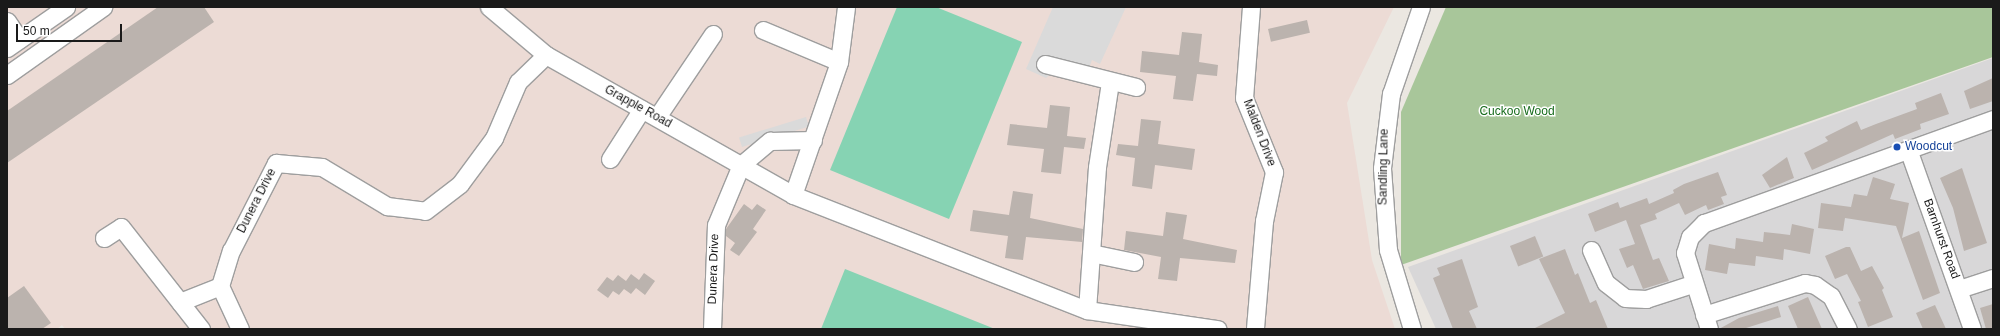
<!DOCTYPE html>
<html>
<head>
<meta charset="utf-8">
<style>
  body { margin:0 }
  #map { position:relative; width:2000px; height:336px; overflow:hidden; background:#ebe7e1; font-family:Arial,sans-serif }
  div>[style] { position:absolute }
  .residential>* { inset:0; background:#d8d7d8 }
  .military>* { inset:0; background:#ecdbd5 }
  .forest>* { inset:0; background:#a8c69a }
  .pitch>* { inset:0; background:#86d3b3 }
  .parking>* { inset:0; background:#dadada; transform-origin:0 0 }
  .building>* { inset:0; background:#bbb3ae; transform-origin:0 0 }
  .roads { filter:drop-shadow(1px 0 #9e9e9e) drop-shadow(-1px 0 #9e9e9e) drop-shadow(0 1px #9e9e9e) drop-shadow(0 -1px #9e9e9e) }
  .minor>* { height:17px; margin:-8.5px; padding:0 8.5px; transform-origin:8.5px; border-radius:8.5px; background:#fff }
  .dots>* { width:11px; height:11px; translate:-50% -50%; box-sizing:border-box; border:2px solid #fff; border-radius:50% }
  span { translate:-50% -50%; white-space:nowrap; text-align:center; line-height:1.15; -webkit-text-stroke:3px #fff; paint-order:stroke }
  .street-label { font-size:12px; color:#1a1a1a }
  .park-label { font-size:12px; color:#166b1b }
  .transit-label { font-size:12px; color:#164399 }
  .left { translate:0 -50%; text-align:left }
  .frame { position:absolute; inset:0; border:8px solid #1a1a1a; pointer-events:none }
  .scale { position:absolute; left:16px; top:24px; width:106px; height:18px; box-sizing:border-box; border:2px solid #1a1a1a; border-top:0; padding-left:5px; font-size:12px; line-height:14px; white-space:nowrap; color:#1a1a1a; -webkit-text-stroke:3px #fff; paint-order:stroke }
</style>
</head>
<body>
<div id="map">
  <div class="residential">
    <i style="clip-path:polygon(1993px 58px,1993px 329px,1436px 329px,1408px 267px)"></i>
  </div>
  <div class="military">
    <i style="clip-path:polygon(7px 7px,1394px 7px,1347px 103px,1372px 260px,1395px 329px,65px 329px,62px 325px,57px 329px,7px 329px)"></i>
  </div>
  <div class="forest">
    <i style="clip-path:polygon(1446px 7px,1993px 7px,1993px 57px,1401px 265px,1401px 112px)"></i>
  </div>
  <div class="pitch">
    <i style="clip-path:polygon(897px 7px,936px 7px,1022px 42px,949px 219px,830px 170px)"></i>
    <i style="clip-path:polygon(845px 269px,995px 329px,821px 329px)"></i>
  </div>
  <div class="parking">
    <i style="clip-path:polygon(1053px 7px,1126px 7px,1100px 64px,1092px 60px,1089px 68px,1052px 73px,1046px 78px,1026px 69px)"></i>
    <i style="left:806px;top:117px;width:10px;height:70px;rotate:73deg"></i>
  </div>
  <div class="building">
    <i style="clip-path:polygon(158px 7px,204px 7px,214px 22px,7px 163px,7px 111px)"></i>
    <i style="left:1307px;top:20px;width:13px;height:40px;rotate:77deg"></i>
    <i style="clip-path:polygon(1182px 32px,1202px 34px,1199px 62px,1218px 65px,1217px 76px,1197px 74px,1193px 101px,1173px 99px,1176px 76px,1140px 72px,1142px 51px,1179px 55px)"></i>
    <i style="clip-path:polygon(1993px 78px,1993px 101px,1970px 109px,1964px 91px)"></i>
    <i style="clip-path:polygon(1941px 93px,1949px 114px,1920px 124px,1921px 129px,1895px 139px,1893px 134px,1812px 170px,1804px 153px,1828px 141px,1825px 137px,1857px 121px,1861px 130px,1876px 124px,1917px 109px,1915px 103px)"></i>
    <i style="clip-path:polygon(1050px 105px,1070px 107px,1067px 136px,1086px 138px,1084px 149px,1064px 147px,1061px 174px,1041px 172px,1044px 149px,1007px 145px,1010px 124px,1047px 128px)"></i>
    <i style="clip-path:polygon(1141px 119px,1161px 121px,1158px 144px,1195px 149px,1192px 170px,1155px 165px,1152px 189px,1132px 186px,1135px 158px,1116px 155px,1118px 144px,1138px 146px)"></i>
    <i style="clip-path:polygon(1787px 157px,1794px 178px,1770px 188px,1762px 175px)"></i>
    <i style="clip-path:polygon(1962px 168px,1987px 243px,1964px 251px,1953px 208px,1940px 178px)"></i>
    <i style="clip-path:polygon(1718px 172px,1727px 195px,1721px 197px,1724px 204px,1708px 210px,1706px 205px,1685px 215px,1679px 203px,1655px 214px,1657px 219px,1640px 225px,1653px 260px,1659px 258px,1669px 281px,1643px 289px,1633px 265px,1627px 268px,1619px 249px,1635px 244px,1626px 220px,1595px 232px,1588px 214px,1618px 202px,1620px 208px,1647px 198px,1649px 204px,1674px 193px,1673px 190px,1684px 184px)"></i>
    <i style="clip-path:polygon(1873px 177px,1895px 184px,1890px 199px,1909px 203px,1902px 238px,1919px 231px,1940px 293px,1923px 300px,1896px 226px,1845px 218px,1843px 231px,1818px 228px,1821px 203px,1851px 207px,1854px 194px,1867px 196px)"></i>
    <i style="clip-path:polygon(1013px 191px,1033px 194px,1030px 218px,1083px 229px,1082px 242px,1026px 237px,1023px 260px,1005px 258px,1008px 236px,970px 231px,973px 210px,1009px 215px)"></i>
    <i style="clip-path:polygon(744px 204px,752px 210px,757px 204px,766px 210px,753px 229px,757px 232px,739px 256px,730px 250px,735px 243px,726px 236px,726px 229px)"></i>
    <i style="clip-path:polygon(1166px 212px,1187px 215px,1183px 239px,1237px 250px,1235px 263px,1180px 258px,1177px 281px,1158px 279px,1161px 257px,1124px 250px,1126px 231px,1163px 236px)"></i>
    <i style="clip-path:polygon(1792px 224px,1814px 229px,1810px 254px,1784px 249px,1783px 260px,1756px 256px,1755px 266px,1729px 263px,1727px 274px,1705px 270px,1709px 244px,1735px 249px,1736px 238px,1763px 242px,1764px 232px,1790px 235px)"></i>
    <i style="left:1535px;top:236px;width:22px;height:27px;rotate:68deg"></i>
    <i style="clip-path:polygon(1846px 247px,1850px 247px,1861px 271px,1872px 266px,1884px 288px,1882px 290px,1893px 317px,1868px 327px,1858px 302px,1861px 301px,1847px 274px,1835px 279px,1825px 256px)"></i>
    <i style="clip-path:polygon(1565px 249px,1575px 275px,1578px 273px,1590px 303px,1596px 300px,1608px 329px,1533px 329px,1565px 313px,1539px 259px)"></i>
    <i style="clip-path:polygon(1462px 259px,1478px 307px,1469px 311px,1477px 329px,1453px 329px,1433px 278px,1440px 275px,1437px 268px)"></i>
    <i style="clip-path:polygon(644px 273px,655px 281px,645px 295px,636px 288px,631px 294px,624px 289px,619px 295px,613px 291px,608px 298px,597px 290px,607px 277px,613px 281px,618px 275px,626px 281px,631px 274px,639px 280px)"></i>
    <i style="clip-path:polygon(24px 286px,51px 323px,42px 329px,7px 329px,7px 298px)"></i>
    <i style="clip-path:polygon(1808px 297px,1822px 329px,1798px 329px,1788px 306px)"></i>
    <i style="clip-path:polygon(1993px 304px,1993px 329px,1986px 329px,1980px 308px)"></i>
    <i style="clip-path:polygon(1935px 305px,1946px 329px,1923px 329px,1916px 313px)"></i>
    <i style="clip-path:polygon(1778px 306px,1781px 317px,1743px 329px,1719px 329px,1739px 318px)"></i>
  </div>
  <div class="roads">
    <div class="minor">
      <i style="left:489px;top:7px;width:75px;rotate:40.1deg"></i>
      <i style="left:546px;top:55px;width:284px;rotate:29.5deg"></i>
      <i style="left:793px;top:195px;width:316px;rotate:21.4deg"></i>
      <i style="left:1087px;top:310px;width:132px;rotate:8.3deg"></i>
      <i style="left:1251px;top:7px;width:91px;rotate:94.4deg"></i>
      <i style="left:1244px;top:98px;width:80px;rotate:67.9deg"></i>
      <i style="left:1274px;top:172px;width:50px;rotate:101.5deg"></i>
      <i style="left:1264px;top:221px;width:108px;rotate:94.8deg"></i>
      <i style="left:7px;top:21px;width:22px;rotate:56deg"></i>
      <i style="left:763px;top:30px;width:82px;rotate:22.8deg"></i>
      <i style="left:7px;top:48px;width:72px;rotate:-34.8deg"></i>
      <i style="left:1045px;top:64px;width:94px;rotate:14.2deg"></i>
      <i style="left:7px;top:75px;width:118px;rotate:-35.3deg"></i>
      <i style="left:657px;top:117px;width:100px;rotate:-56deg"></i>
      <i style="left:1908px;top:149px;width:191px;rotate:70.4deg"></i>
      <i style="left:610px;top:159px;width:59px;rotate:-57.4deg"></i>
      <i style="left:793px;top:195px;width:141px;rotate:-70.9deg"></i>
      <i style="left:839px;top:62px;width:55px;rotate:-82.7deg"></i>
      <i style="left:104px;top:238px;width:20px;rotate:-33deg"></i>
      <i style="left:121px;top:227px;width:130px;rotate:51.9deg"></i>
      <i style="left:1591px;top:250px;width:36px;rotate:66deg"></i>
      <i style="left:1606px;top:283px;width:24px;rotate:38deg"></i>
      <i style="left:1625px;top:298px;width:21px;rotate:3deg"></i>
      <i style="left:1646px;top:299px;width:48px;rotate:-18.1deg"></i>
      <i style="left:1091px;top:253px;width:44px;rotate:11.8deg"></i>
      <i style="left:1959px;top:289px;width:36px;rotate:-18deg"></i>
      <i style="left:180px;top:302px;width:43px;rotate:-21.8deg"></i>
      <i style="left:1087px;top:310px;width:143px;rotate:-86deg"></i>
      <i style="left:1097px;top:167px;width:86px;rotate:-81.3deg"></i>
      <i style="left:1704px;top:315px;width:106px;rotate:-17.6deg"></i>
      <i style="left:1805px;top:283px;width:10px;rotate:11deg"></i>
      <i style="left:1815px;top:285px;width:19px;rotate:35deg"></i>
      <i style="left:1831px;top:296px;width:37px;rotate:63deg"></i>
      <i style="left:240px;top:329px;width:47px;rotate:-114.9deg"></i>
      <i style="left:220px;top:286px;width:37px;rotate:-73deg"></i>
      <i style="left:231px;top:251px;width:99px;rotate:-62.9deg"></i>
      <i style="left:276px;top:163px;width:46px;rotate:5deg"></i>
      <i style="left:322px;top:167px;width:76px;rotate:31deg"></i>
      <i style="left:387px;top:206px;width:38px;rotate:7deg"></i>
      <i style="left:425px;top:211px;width:44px;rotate:-37.6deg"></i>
      <i style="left:460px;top:184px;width:57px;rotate:-53.5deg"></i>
      <i style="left:494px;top:138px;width:61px;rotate:-66.8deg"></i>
      <i style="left:518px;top:82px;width:39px;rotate:-44deg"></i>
      <i style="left:712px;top:329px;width:104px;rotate:-87.8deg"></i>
      <i style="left:716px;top:225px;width:65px;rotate:-67.4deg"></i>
      <i style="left:741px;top:165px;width:38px;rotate:-40deg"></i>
      <i style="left:770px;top:141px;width:43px;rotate:-1.3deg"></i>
      <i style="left:1412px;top:329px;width:83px;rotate:-106.9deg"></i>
      <i style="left:1388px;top:250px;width:82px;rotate:-94.2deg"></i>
      <i style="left:1382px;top:168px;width:75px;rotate:-83.1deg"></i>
      <i style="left:1391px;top:94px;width:92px;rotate:-71deg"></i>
      <i style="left:1709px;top:329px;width:80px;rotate:-107.5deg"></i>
      <i style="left:1685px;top:253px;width:17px;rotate:-73deg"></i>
      <i style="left:1690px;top:237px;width:20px;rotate:-45deg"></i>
      <i style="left:1704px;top:223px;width:307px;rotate:-19.8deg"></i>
    </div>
  </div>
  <div class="dots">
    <i style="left:1897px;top:147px;background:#1a4fb4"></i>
  </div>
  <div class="street-label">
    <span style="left:638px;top:107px;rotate:29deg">Grapple Road</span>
    <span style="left:1259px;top:133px;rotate:69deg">Malden Drive</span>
    <span style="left:1384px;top:167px;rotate:-89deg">Sandling Lane</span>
    <span style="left:257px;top:201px;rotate:-63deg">Dunera Drive</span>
    <span style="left:1941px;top:239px;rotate:70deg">Barnhurst Road</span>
    <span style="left:714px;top:269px;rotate:-88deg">Dunera Drive</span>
  </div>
  <div class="park-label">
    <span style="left:1517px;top:112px">Cuckoo Wood</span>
  </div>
  <div class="transit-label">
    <span class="left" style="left:1905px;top:147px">Woodcut</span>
  </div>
  <div class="frame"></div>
  <div class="scale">50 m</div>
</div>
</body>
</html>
